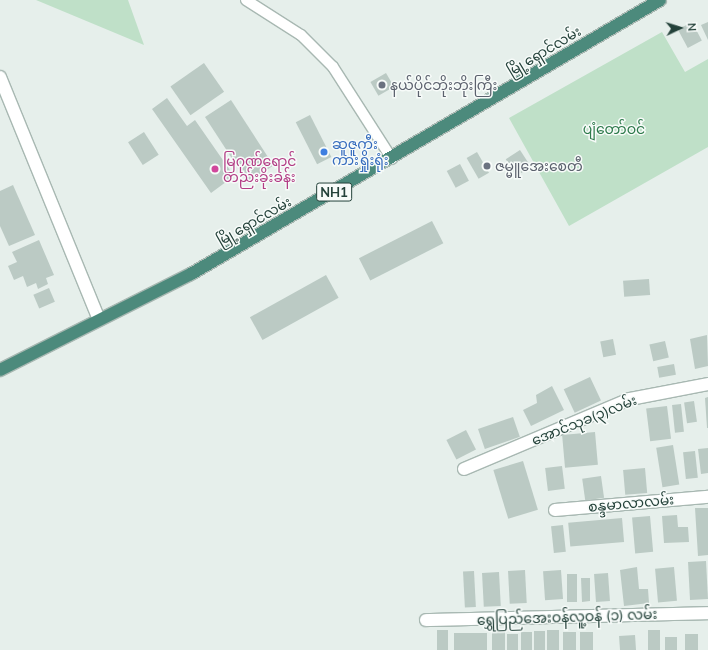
<!DOCTYPE html>
<html>
<head>
<meta charset="utf-8">
<style>
  body { margin:0 }
  #map { position:relative; width:708px; height:650px; overflow:hidden; background:#e6efeb; font-family:Mulish,"Noto Sans Myanmar",sans-serif }
  div>[style] { position:absolute }
  .green>* { inset:0; background:#bfe0c8 }
  .building>* { inset:0; background:#bbcac4; transform-origin:0 0 }
  .roads { filter:drop-shadow(1px 0 #a8b8b2) drop-shadow(-1px 0 #a8b8b2) drop-shadow(0 1px #a8b8b2) drop-shadow(0 -1px #a8b8b2) }
  .service>* { height:10px; margin:-5px; padding:0 5px; transform-origin:5px; border-radius:5px; background:#fff }
  .minor>* { height:12px; margin:-6px; padding:0 6px; transform-origin:6px; border-radius:6px; background:#fff }
  .trunk>* { height:12px; margin:-6px; padding:0 6px; transform-origin:6px; border-radius:6px; background:#4c8a7c }
  .dots>* { width:11px; height:11px; translate:-50% -50%; box-sizing:border-box; border:2px solid #f7fbf9; border-radius:50% }
  span { translate:-50% -50%; white-space:nowrap; text-align:center; line-height:1.15; -webkit-text-stroke:3px #f7fbf9; paint-order:stroke }
  .shield-label span { padding:1px 3px; background:#f7fbf9; border:1px solid; border-radius:3px; -webkit-text-stroke-width:0 }
  .shield-label { font-size:13px; color:#24423a; font-weight:700 }
  .street-label { font-size:14px; color:#24423a }
  .worship-label { font-size:14px; color:#5b616d }
  .left { translate:0 -50%; text-align:left }
  .park-label { font-size:14px; color:#2d7a4b }
  .shop-label { font-size:14px; color:#366cbe }
  .hotel-label { font-size:14px; color:#b23c85 }
  .north { position:absolute; left:660px; top:8px; width:40px; height:40px; -webkit-text-stroke:3px #f7fbf9; paint-order:stroke; rotate:86deg; font-size:11px; font-weight:700; line-height:16px; text-align:center; color:#24423a }
  .north::after { content:''; display:block; margin:auto; width:14px; height:18px; background:#24423a; clip-path:polygon(50% 0,100% 100%,50% 72%,0 100%) }
</style>
</head>
<body>
<div id="map">
  <div class="green">
    <i style="clip-path:polygon(36px 0,128px 0,144px 45px)"></i>
    <i style="clip-path:polygon(662px 32px,685px 72px,708px 59px,708px 147px,569px 226px,509px 118px)"></i>
  </div>
  <div class="building">
    <i style="left:692px;top:22px;width:21px;height:16px;rotate:62deg"></i>
    <i style="clip-path:polygon(708px 22px,708px 40px,701px 25px)"></i>
    <i style="left:204px;top:63px;width:35px;height:41px;rotate:55deg"></i>
    <i style="left:386px;top:73px;width:16px;height:18px;rotate:60deg"></i>
    <i style="clip-path:polygon(167px 98px,187px 126px,195px 120px,234px 176px,211px 193px,152px 109px)"></i>
    <i style="left:231px;top:100px;width:78px;height:31px;rotate:57deg"></i>
    <i style="left:310px;top:115px;width:47px;height:16px;rotate:63deg"></i>
    <i style="left:144px;top:132px;width:27px;height:19px;rotate:57deg"></i>
    <i style="left:520px;top:150px;width:20px;height:17px;rotate:57deg"></i>
    <i style="left:477px;top:152px;width:24px;height:12px;rotate:60deg"></i>
    <i style="left:460px;top:164px;width:19px;height:15px;rotate:62deg"></i>
    <i style="clip-path:polygon(13px 185px,35px 235px,9px 246px,0 226px,0 191px)"></i>
    <i style="left:432px;top:221px;width:25px;height:82px;rotate:63deg"></i>
    <i style="clip-path:polygon(39px 240px,54px 275px,46px 278px,48px 284px,38px 289px,36px 283px,27px 287px,23px 276px,14px 280px,8px 266px,17px 262px,12px 252px)"></i>
    <i style="left:326px;top:275px;width:26px;height:87px;rotate:61deg"></i>
    <i style="left:649px;top:279px;width:16px;height:26px;rotate:86deg"></i>
    <i style="left:49px;top:288px;width:15px;height:17px;rotate:67deg"></i>
    <i style="clip-path:polygon(707px 335px,708px 366px,695px 369px,690px 339px)"></i>
    <i style="left:613px;top:339px;width:16px;height:13px;rotate:79deg"></i>
    <i style="left:665px;top:341px;width:17px;height:16px;rotate:77deg"></i>
    <i style="left:674px;top:364px;width:11px;height:17px;rotate:80deg"></i>
    <i style="left:590px;top:377px;width:26px;height:29px;rotate:65deg"></i>
    <i style="clip-path:polygon(552px 386px,564px 410px,531px 426px,523px 410px,537px 403px,536px 395px)"></i>
    <i style="clip-path:polygon(708px 397px,708px 428px,707px 428px,705px 398px)"></i>
    <i style="left:694px;top:401px;width:21px;height:10px;rotate:82deg"></i>
    <i style="left:681px;top:404px;width:28px;height:9px;rotate:84deg"></i>
    <i style="left:667px;top:406px;width:33px;height:21px;rotate:83deg"></i>
    <i style="left:513px;top:417px;width:21px;height:37px;rotate:71deg"></i>
    <i style="left:466px;top:430px;width:22px;height:22px;rotate:63deg"></i>
    <i style="left:595px;top:432px;width:33px;height:33px;rotate:85deg"></i>
    <i style="left:673px;top:445px;width:40px;height:17px;rotate:81deg"></i>
    <i style="clip-path:polygon(708px 448px,708px 473px,701px 474px,698px 449px)"></i>
    <i style="left:695px;top:451px;width:27px;height:12px;rotate:84deg"></i>
    <i style="left:523px;top:461px;width:51px;height:31px;rotate:73deg"></i>
    <i style="left:562px;top:466px;width:23px;height:17px;rotate:83deg"></i>
    <i style="left:645px;top:468px;width:25px;height:22px;rotate:85deg"></i>
    <i style="left:601px;top:476px;width:22px;height:19px;rotate:82deg"></i>
    <i style="clip-path:polygon(695px 508px,708px 508px,708px 555px,698px 556px)"></i>
    <i style="clip-path:polygon(677px 515px,678px 527px,688px 527px,689px 542px,664px 543px,662px 516px)"></i>
    <i style="left:650px;top:516px;width:36px;height:18px;rotate:85deg"></i>
    <i style="left:622px;top:518px;width:24px;height:54px;rotate:85deg"></i>
    <i style="left:563px;top:525px;width:27px;height:12px;rotate:84deg"></i>
    <i style="left:706px;top:561px;width:38px;height:18px;rotate:87deg"></i>
    <i style="clip-path:polygon(637px 567px,639px 589px,648px 589px,649px 603px,624px 606px,620px 570px)"></i>
    <i style="left:674px;top:567px;width:34px;height:19px;rotate:85deg"></i>
    <i style="left:525px;top:570px;width:33px;height:17px;rotate:87deg"></i>
    <i style="left:561px;top:570px;width:29px;height:18px;rotate:86deg"></i>
    <i style="left:474px;top:571px;width:36px;height:11px;rotate:87deg"></i>
    <i style="left:499px;top:572px;width:34px;height:17px;rotate:87deg"></i>
    <i style="left:608px;top:573px;width:28px;height:14px;rotate:86deg"></i>
    <i style="left:567px;top:574px;width:10px;height:28px"></i>
    <i style="clip-path:polygon(581px 578px,590px 578px,590px 601px,582px 602px)"></i>
    <i style="left:437px;top:630px;width:11px;height:20px"></i>
    <i style="left:547px;top:630px;width:12px;height:20px"></i>
    <i style="left:648px;top:630px;width:12px;height:20px"></i>
    <i style="left:505px;top:631px;width:19px;height:13px;rotate:90deg"></i>
    <i style="left:534px;top:631px;width:11px;height:19px"></i>
    <i style="left:521px;top:632px;width:11px;height:18px"></i>
    <i style="left:563px;top:632px;width:13px;height:18px"></i>
    <i style="left:580px;top:632px;width:13px;height:18px"></i>
    <i style="left:454px;top:633px;width:33px;height:17px"></i>
    <i style="left:507px;top:634px;width:11px;height:16px"></i>
    <i style="left:698px;top:634px;width:16px;height:13px;rotate:90deg"></i>
    <i style="left:635px;top:635px;width:15px;height:16px;rotate:86deg"></i>
    <i style="left:665px;top:637px;width:12px;height:13px"></i>
  </div>
  <div class="roads">
    <div class="service">
      <i style="left:246px;top:0;width:65px;rotate:32.5deg"></i>
      <i style="left:301px;top:35px;width:45px;rotate:45deg"></i>
      <i style="left:333px;top:67px;width:109px;rotate:57.3deg"></i>
    </div>
    <div class="minor">
      <i style="left:0;top:77px;width:262px;rotate:67.8deg"></i>
      <i style="left:464px;top:469px;width:180px;rotate:-22.9deg"></i>
      <i style="left:630px;top:399px;width:79px;rotate:-10.9deg"></i>
      <i style="left:555px;top:510px;width:154px;rotate:-4.9deg"></i>
      <i style="left:426px;top:620px;width:282px;rotate:-1.4deg"></i>
    </div>
    <div class="trunk">
      <i style="left:0;top:370px;width:214px;rotate:-26.7deg"></i>
      <i style="left:191px;top:274px;width:543px;rotate:-30.29deg"></i>
    </div>
  </div>
  <div class="dots">
    <i style="left:382px;top:85px;background:#6b7280"></i>
    <i style="left:324px;top:152px;background:#3f7fe0"></i>
    <i style="left:487px;top:166px;background:#6b7280"></i>
    <i style="left:215px;top:169px;background:#d1479c"></i>
  </div>
  <div class="shield-label">
    <span style="left:334px;top:192px">NH1</span>
  </div>
  <div class="street-label">
    <span style="left:544px;top:51px;rotate:-31deg">မြို့ရှောင်လမ်း</span>
    <span style="left:254px;top:221px;rotate:-30deg">မြို့ရှောင်လမ်း</span>
    <span style="left:584px;top:420px;rotate:-22deg">အောင်သုခ(၃)လမ်း</span>
    <span style="left:631px;top:503px;rotate:-5deg">စန္ဒမာလာလမ်း</span>
    <span style="left:567px;top:617px;rotate:-2deg">ရွှေပြည်အေးဝန်လူ့ဝန် (၁) လမ်း</span>
  </div>
  <div class="worship-label">
    <span class="left" style="left:390px;top:85px">နယ်ပိုင်ဘိုးဘိုးကြီး</span>
    <span class="left" style="left:495px;top:166px">ဇမ္မူအေးစေတီ</span>
  </div>
  <div class="park-label">
    <span style="left:614px;top:129px">ပျံတော်ဝင်</span>
  </div>
  <div class="shop-label">
    <span class="left" style="left:332px;top:152px">ဆူဇူကီး<br>ကားရှိုးရုံး</span>
  </div>
  <div class="hotel-label">
    <span class="left" style="left:223px;top:169px">မြဂုဏ်ရောင်<br>တည်းခိုးခန်း</span>
  </div>
  <div class="north">N</div>
</div>
</body>
</html>
